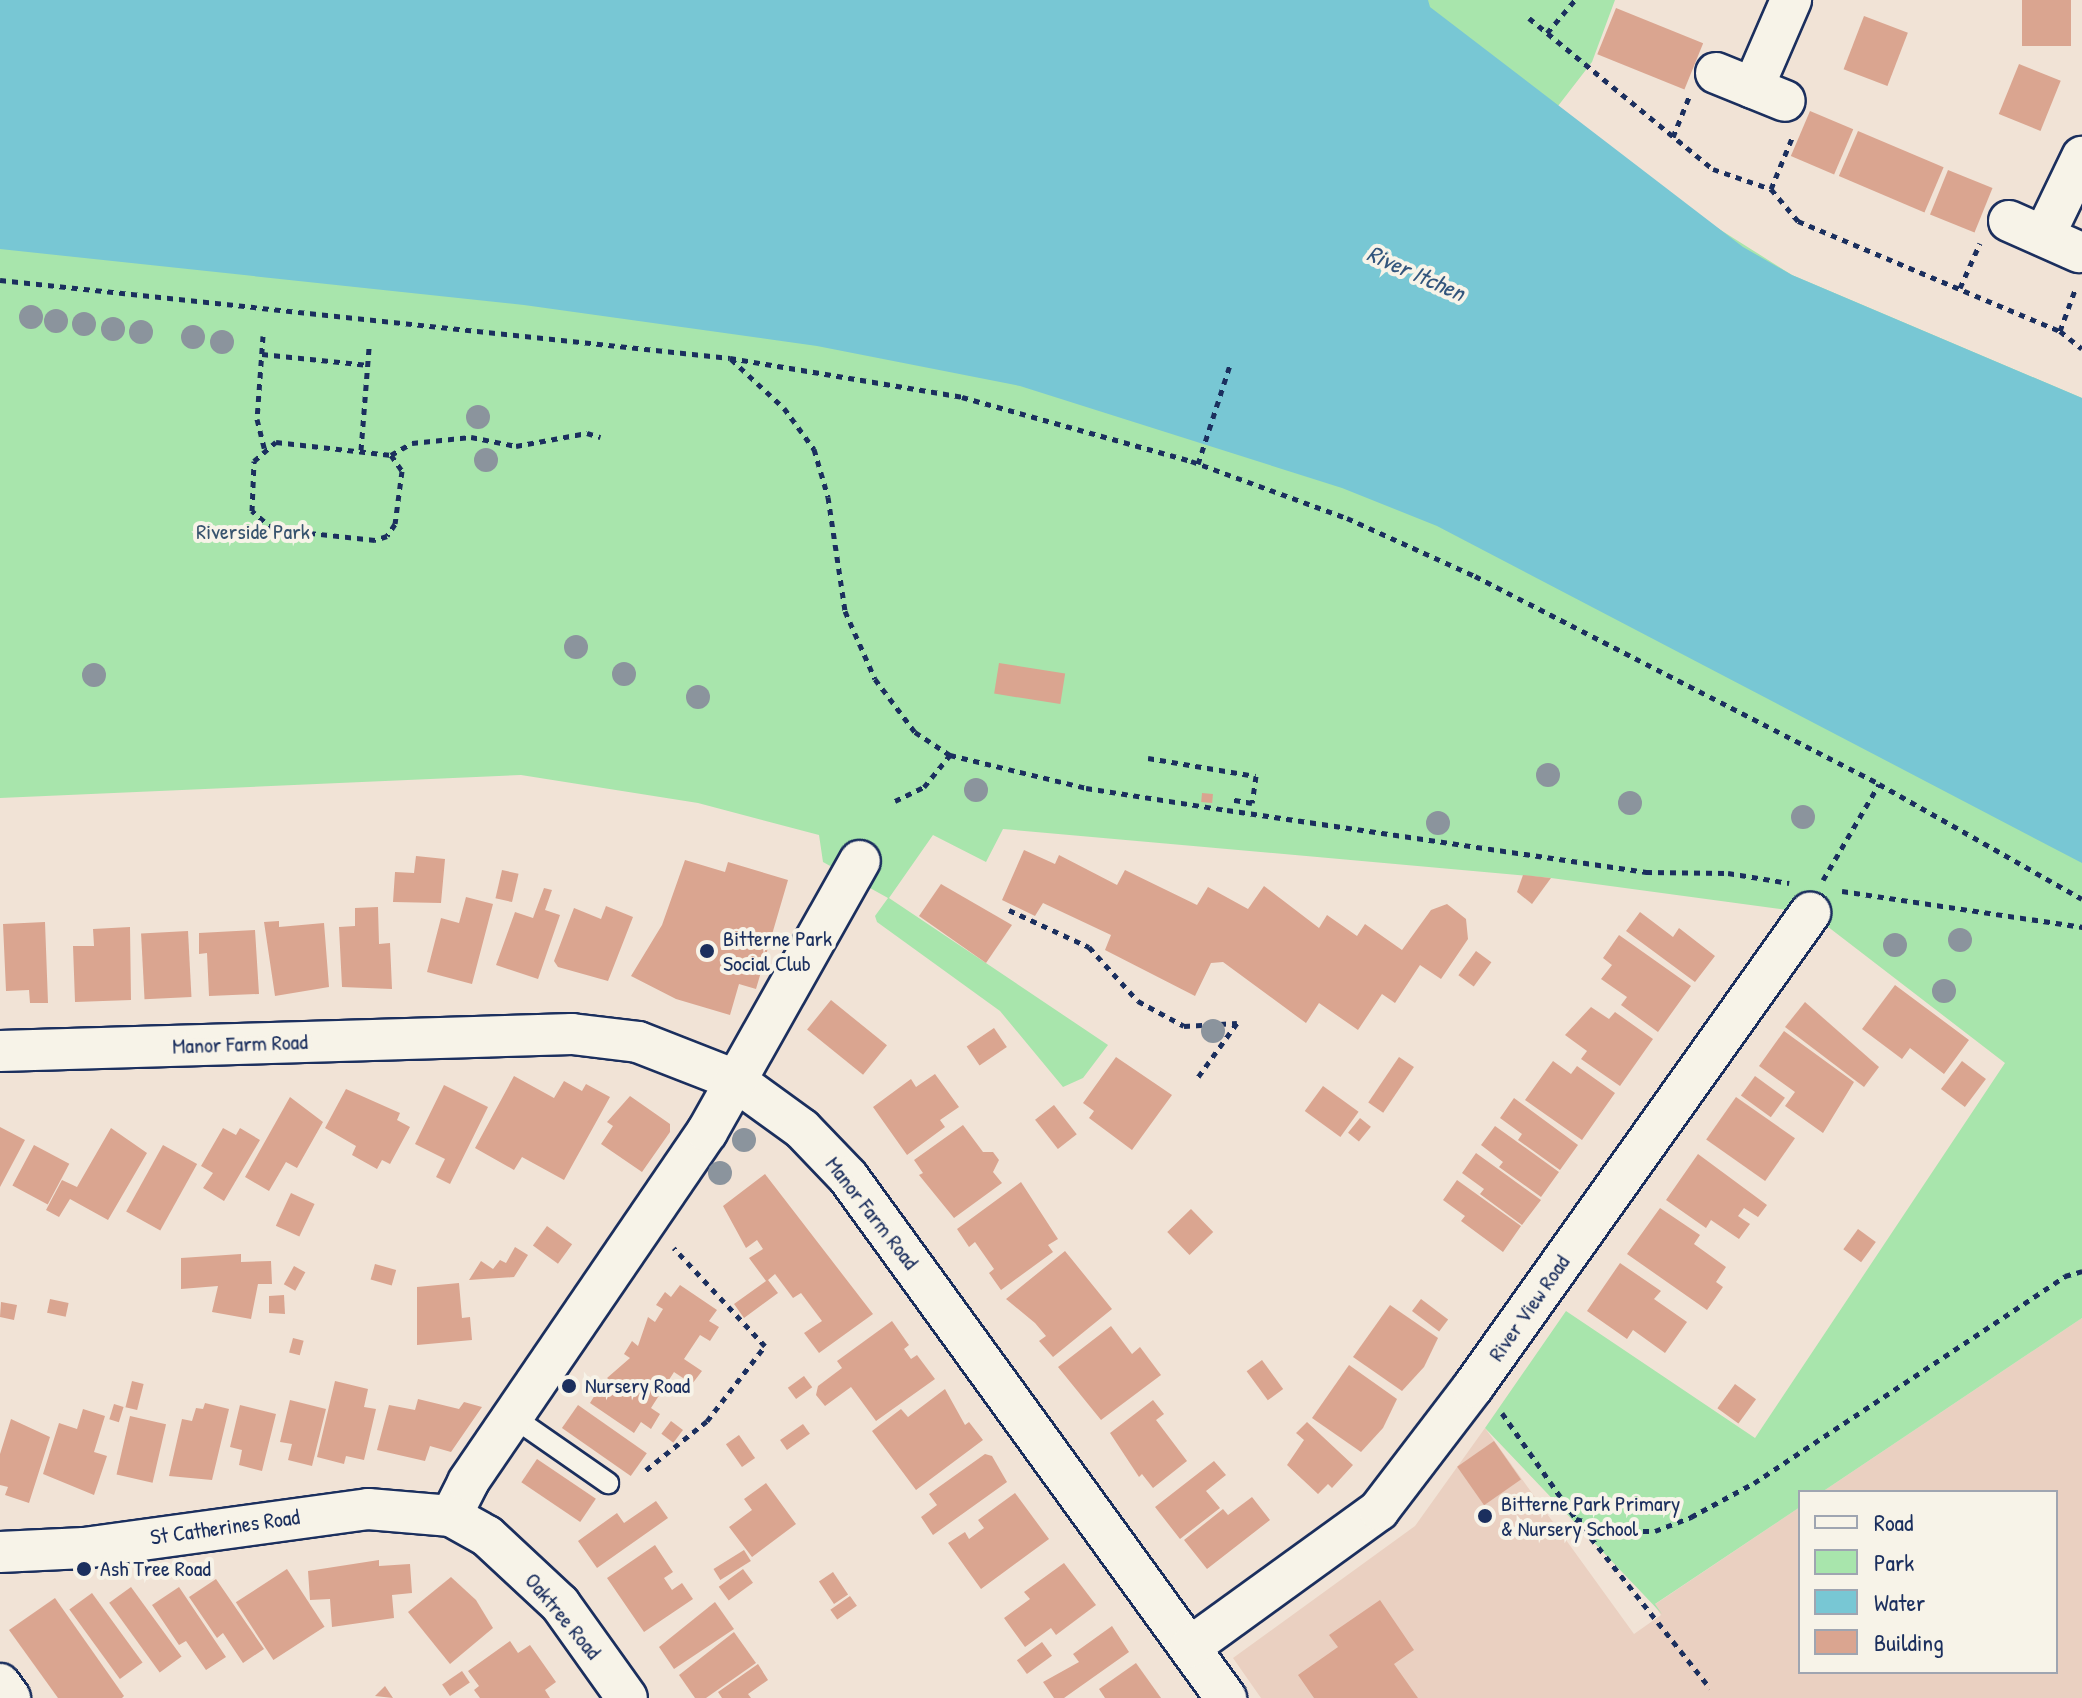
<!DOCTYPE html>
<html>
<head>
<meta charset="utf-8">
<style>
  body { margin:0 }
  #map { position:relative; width:2082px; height:1698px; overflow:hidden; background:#f1e3d6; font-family:"Patrick Hand",sans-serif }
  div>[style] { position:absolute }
  .built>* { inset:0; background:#ead0c1 }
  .green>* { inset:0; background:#a8e5ac }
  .water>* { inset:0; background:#78c7d4 }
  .building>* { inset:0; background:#daa590; transform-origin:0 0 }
  .path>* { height:5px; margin-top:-2.5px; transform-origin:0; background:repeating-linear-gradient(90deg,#1b2f5e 0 6px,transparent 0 12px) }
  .roads { filter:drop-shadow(2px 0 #1b2f5e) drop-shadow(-2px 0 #1b2f5e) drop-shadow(0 2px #1b2f5e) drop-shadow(0 -2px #1b2f5e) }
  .lane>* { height:20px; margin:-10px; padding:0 10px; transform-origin:10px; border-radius:10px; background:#f7f3e8 }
  .street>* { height:40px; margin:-20px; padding:0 20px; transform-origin:20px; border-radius:20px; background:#f7f3e8 }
  .trees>* { width:24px; height:24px; margin:-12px; border-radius:50%; background:#8b949d }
  .dots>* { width:22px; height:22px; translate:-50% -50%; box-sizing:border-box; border:4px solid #f7f3e8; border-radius:50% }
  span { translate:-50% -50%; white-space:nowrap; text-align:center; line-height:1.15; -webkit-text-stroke:8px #f7f3e8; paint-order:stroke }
  .park-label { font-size:22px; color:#37536e }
  .poi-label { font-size:22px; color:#1b2f5e }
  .left { translate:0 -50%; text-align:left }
  .street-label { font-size:22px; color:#1b2f5e }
  .water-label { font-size:24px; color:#32557c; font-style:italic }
  .legend { position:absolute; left:1798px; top:1490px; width:260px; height:184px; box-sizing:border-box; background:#f7f3e8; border:2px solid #9fa5b1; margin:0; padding:10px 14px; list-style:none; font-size:24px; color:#1b2f5e }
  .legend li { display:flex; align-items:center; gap:16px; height:40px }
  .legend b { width:40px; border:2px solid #9fa5b1 }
</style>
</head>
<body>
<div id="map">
  <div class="built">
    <i style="clip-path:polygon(2082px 1318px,2082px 1698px,1261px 1698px,1233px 1658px,1415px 1526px,1485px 1428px,1634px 1634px,1661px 1615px,1654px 1605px,1800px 1507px,1800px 1672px,2056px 1672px,2056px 1492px,1822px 1492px)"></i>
  </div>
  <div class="green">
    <i style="clip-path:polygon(0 0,1615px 0,1592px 62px,1558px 106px,1700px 217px,1792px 275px,2082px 398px,2082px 1318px,1822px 1492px,1800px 1492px,1800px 1507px,1655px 1604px,1662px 1614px,1485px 1428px,1566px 1311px,1755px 1438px,2005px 1063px,1810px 913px,1551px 878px,1003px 829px,986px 862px,933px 835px,889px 898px,1108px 1045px,1083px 1078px,1063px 1087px,1000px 1011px,877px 922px,875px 916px,888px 898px,823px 862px,819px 835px,698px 803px,521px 775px,0 798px)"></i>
  </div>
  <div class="water">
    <i style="clip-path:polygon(0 0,1428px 0,1430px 7px,1743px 247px,1792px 275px,2082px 398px,2082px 863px,1437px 526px,1342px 488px,1020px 386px,817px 346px,524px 305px,0 249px)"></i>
  </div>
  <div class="building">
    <i style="left:2022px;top:0;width:49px;height:46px"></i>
    <i style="left:1616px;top:8px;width:94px;height:50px;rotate:22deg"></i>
    <i style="left:1864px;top:16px;width:47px;height:57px;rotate:21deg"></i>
    <i style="left:2019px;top:64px;width:45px;height:54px;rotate:22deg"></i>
    <i style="left:1810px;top:111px;width:47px;height:49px;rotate:23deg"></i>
    <i style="left:1858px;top:131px;width:93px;height:49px;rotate:23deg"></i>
    <i style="left:1948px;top:170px;width:48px;height:48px;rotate:22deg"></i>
    <i style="left:999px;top:663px;width:67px;height:31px;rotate:9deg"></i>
    <i style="left:1202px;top:793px;width:11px;height:9px;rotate:5deg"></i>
    <i style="clip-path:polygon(1024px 850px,1055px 864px,1059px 855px,1117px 885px,1125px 870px,1197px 905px,1208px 887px,1248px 909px,1264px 886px,1319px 928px,1327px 915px,1357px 936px,1365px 924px,1402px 950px,1431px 910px,1447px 904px,1466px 919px,1468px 939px,1441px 979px,1420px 965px,1395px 1003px,1382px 994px,1358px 1030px,1319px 1003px,1306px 1023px,1223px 962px,1211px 963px,1195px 996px,1105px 950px,1111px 935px,1043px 903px,1035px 916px,1002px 900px)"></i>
    <i style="clip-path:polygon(416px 856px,445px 859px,441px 903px,393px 902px,395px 872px,414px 873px)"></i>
    <i style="clip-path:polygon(685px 860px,725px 872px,728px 862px,788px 880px,756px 989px,739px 984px,730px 1015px,676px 999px,631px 976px,662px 925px)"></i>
    <i style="left:502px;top:870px;width:17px;height:29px;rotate:13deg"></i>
    <i style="clip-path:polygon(1523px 875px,1551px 878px,1532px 904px,1517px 892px)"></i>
    <i style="clip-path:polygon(941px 884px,1012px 925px,986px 963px,919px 916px)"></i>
    <i style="clip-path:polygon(544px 888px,552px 890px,545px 910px,560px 915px,538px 979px,496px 965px,515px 912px,533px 918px)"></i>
    <i style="clip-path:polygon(466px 897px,493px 904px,472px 984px,427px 972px,441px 918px,459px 923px)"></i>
    <i style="clip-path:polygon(606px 906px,633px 917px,608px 981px,558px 967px,554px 961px,574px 908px,601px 919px)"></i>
    <i style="clip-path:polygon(378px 907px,379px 944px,390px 943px,392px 989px,342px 987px,339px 927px,355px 926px,355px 908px)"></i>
    <i style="clip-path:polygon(1640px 912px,1673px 937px,1679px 928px,1715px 956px,1695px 982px,1626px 931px)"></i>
    <i style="clip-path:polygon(279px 921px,279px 927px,324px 923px,329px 987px,275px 996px,264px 922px)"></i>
    <i style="clip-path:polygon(45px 922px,48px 1003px,30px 1003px,29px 990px,6px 991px,3px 924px)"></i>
    <i style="clip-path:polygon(130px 927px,131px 1000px,75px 1002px,73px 946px,94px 946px,93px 929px)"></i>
    <i style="clip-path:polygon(255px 930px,259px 994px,209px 996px,207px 953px,199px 954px,199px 933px)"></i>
    <i style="left:188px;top:931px;width:66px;height:47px;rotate:87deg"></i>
    <i style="clip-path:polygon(1619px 935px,1691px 986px,1658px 1032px,1621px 1005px,1627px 997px,1601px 979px,1612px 965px,1603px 958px)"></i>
    <i style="left:1476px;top:951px;width:19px;height:30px;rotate:36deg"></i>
    <i style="clip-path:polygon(1895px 985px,1969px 1040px,1944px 1074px,1910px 1048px,1902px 1059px,1862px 1029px)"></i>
    <i style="left:831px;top:1000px;width:72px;height:38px;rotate:39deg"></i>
    <i style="clip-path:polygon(1805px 1002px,1879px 1067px,1864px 1087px,1785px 1027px)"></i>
    <i style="clip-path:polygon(1591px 1007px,1609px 1019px,1615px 1012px,1653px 1039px,1620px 1086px,1581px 1059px,1587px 1051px,1565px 1035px)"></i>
    <i style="left:994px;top:1028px;width:23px;height:33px;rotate:56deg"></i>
    <i style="clip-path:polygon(1784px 1031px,1854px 1082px,1823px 1133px,1785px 1106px,1795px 1092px,1759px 1066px)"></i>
    <i style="clip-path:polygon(1116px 1057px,1172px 1095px,1132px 1150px,1089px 1118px,1094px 1111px,1083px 1103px)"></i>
    <i style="left:1399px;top:1057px;width:18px;height:55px;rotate:34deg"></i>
    <i style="clip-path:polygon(1553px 1061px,1571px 1074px,1577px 1066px,1615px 1093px,1582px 1140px,1525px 1100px)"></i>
    <i style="left:1962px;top:1061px;width:30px;height:35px;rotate:37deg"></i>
    <i style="clip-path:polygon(935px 1074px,959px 1107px,940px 1120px,945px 1127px,907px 1155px,873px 1107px,911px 1079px,916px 1087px)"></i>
    <i style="clip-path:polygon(514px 1076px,554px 1098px,564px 1081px,582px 1091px,586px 1084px,610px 1097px,564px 1180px,522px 1157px,514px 1170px,475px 1148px)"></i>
    <i style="left:1755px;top:1076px;width:37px;height:24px;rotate:36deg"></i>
    <i style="clip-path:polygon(444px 1085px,488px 1107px,450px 1184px,436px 1177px,445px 1159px,415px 1144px)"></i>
    <i style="left:1323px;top:1086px;width:44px;height:31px;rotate:36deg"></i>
    <i style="clip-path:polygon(346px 1089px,400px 1113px,397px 1120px,410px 1127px,390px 1164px,382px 1160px,377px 1169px,352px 1155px,356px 1146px,325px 1128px)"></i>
    <i style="clip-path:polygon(630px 1096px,670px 1124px,670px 1132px,642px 1172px,601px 1144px,613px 1126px,607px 1122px)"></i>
    <i style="clip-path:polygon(290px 1097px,323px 1122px,297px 1168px,286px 1162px,269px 1191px,245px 1177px)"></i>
    <i style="left:1736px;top:1097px;width:72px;height:52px;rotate:35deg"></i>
    <i style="clip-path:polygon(1514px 1098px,1578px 1145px,1560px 1170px,1518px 1140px,1522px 1134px,1500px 1118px)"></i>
    <i style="left:1054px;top:1105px;width:37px;height:24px;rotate:52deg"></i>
    <i style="left:1360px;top:1118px;width:14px;height:19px;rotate:39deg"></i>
    <i style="clip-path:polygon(963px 1125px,983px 1152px,993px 1152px,999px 1160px,993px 1172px,1002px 1183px,954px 1218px,919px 1175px,923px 1173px,914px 1160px)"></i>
    <i style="clip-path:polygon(1495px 1126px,1559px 1172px,1541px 1197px,1499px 1167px,1503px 1162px,1481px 1145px)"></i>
    <i style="clip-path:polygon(0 1127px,25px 1140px,0 1187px)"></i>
    <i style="clip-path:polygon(111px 1128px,147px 1153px,108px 1220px,70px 1199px,59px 1217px,46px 1210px,62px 1180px,77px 1187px)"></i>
    <i style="clip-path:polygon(223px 1128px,236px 1135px,240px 1128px,260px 1140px,224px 1201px,203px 1188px,213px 1173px,201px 1166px)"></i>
    <i style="left:34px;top:1145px;width:40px;height:46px;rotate:28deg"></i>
    <i style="left:163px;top:1145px;width:39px;height:76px;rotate:29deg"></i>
    <i style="clip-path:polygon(1476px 1153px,1541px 1200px,1522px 1225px,1480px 1194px,1484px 1189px,1462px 1173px)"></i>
    <i style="clip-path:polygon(1698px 1154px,1767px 1205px,1758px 1217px,1744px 1208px,1738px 1216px,1750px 1224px,1739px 1239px,1711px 1220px,1706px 1228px,1666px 1200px)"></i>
    <i style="clip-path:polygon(765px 1174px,873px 1314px,819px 1353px,804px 1333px,822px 1321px,801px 1293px,793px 1298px,775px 1274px,768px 1280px,778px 1293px,744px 1318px,734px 1304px,766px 1281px,749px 1258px,763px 1249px,757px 1240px,746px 1248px,723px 1206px)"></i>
    <i style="clip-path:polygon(1457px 1180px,1521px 1226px,1503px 1252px,1461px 1221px,1465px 1216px,1443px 1200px)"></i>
    <i style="clip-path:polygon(1021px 1182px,1058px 1239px,1048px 1245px,1053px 1252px,1001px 1290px,989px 1273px,994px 1269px,975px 1242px,969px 1247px,957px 1229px)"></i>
    <i style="left:291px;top:1193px;width:26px;height:36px;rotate:25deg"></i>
    <i style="clip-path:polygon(1660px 1208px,1700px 1235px,1694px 1244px,1726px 1267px,1716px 1282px,1723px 1287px,1707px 1310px,1627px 1254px)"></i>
    <i style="left:1191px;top:1209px;width:32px;height:33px;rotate:46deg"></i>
    <i style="left:547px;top:1226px;width:31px;height:24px;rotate:36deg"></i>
    <i style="left:1858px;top:1229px;width:22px;height:25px;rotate:36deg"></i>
    <i style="clip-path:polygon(515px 1247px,528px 1255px,514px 1277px,469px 1280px,481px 1261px,493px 1269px,500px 1260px,506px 1263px)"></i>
    <i style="clip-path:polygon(1065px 1251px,1112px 1309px,1053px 1357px,1039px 1341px,1046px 1336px,1035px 1323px,1006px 1299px)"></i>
    <i style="clip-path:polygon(241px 1254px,241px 1262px,271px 1261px,272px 1284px,258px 1284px,251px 1319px,212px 1312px,218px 1286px,181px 1289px,181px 1258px)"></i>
    <i style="clip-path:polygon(1620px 1263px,1661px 1291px,1654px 1299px,1687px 1322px,1665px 1353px,1633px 1330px,1627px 1339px,1587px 1311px)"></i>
    <i style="left:375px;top:1264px;width:22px;height:16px;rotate:16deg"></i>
    <i style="left:294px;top:1266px;width:13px;height:21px;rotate:29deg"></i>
    <i style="clip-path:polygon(459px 1283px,462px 1318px,470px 1317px,472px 1340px,417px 1345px,417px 1287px)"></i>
    <i style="clip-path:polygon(680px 1285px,717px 1310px,709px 1321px,719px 1327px,710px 1341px,700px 1335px,684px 1359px,702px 1371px,692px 1384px,674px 1372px,651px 1408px,660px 1414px,651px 1429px,641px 1422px,634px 1433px,590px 1403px,598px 1390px,605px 1395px,613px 1383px,607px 1378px,630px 1358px,624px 1354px,632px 1341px,638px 1346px,648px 1317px,655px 1322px,663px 1309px,656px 1305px,665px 1292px,671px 1297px)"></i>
    <i style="clip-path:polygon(284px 1295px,285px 1314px,269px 1313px,269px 1296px)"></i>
    <i style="left:50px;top:1299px;width:19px;height:14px;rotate:12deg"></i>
    <i style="left:1421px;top:1299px;width:34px;height:15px;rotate:37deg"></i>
    <i style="clip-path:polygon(1px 1302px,17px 1305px,14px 1320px,0 1317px)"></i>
    <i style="clip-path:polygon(1390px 1305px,1438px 1338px,1424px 1367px,1402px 1391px,1353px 1357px)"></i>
    <i style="clip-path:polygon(892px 1321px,909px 1345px,904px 1349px,911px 1359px,917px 1355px,935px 1379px,876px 1421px,851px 1387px,825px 1406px,816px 1395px,818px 1386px,842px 1368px,837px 1361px)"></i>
    <i style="clip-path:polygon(1111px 1326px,1132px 1354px,1140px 1347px,1161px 1375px,1101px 1420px,1058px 1367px)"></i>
    <i style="left:293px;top:1338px;width:11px;height:15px;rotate:15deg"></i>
    <i style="left:1262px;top:1360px;width:36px;height:19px;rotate:54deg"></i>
    <i style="clip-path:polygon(1349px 1365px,1397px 1399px,1383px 1428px,1361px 1452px,1312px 1418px)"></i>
    <i style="left:804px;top:1376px;width:14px;height:20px;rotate:54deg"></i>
    <i style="left:132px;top:1381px;width:12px;height:27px;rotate:14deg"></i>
    <i style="clip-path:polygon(335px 1381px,368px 1389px,364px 1407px,376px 1409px,364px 1460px,346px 1456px,344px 1464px,317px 1457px)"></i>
    <i style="left:1735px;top:1384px;width:26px;height:30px;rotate:36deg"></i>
    <i style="clip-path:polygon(945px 1389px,965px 1425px,969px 1422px,983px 1440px,916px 1490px,872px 1431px,901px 1409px,908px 1417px)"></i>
    <i style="clip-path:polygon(418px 1399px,459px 1409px,464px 1402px,482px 1407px,451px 1452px,430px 1446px,425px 1461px,377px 1450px,389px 1405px,415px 1410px)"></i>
    <i style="clip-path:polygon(290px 1400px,326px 1409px,312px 1466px,288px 1460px,292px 1444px,280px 1442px)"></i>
    <i style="clip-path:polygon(1153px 1400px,1164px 1414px,1156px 1420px,1187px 1461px,1153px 1488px,1142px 1474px,1139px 1477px,1110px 1433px)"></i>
    <i style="clip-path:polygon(205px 1403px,229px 1409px,212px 1480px,169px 1476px,182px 1419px,192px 1421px,196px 1408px,203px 1409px)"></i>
    <i style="left:114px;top:1404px;width:10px;height:16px;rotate:17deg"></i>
    <i style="clip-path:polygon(240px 1405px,276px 1414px,262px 1471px,239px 1465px,242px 1450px,230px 1447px)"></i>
    <i style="left:578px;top:1405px;width:84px;height:28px;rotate:35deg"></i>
    <i style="clip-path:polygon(83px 1409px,105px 1416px,94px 1452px,107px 1456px,94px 1495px,43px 1474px,59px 1423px,77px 1429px)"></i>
    <i style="left:130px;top:1416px;width:37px;height:60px;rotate:13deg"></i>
    <i style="clip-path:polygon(11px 1419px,50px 1437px,29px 1503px,5px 1495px,8px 1487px,0 1485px,0 1454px)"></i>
    <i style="left:671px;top:1421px;width:15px;height:16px;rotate:37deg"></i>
    <i style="clip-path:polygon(1307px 1422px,1353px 1465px,1332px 1488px,1328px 1484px,1318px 1494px,1287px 1465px,1304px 1440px,1296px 1433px)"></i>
    <i style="left:803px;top:1424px;width:12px;height:28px;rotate:55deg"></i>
    <i style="left:739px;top:1435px;width:28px;height:16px;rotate:55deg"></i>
    <i style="left:1494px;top:1441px;width:47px;height:45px;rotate:55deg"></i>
    <i style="clip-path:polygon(985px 1454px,992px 1456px,1007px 1482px,933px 1535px,921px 1517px,937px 1505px,929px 1494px)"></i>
    <i style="left:537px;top:1459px;width:71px;height:28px;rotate:34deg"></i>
    <i style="clip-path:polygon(1214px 1461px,1226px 1475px,1206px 1491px,1220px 1508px,1180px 1539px,1155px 1507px)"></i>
    <i style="clip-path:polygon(766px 1483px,796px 1524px,752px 1557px,729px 1527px,752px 1510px,744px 1499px)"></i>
    <i style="clip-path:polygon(1015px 1493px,1049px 1539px,981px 1589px,948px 1543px,965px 1532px,969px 1539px,984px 1528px,978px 1520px)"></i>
    <i style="clip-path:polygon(1252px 1497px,1270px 1520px,1207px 1569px,1184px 1540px,1223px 1509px,1228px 1515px)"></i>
    <i style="clip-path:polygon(656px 1501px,668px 1518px,597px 1568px,578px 1541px,617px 1513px,624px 1523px)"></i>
    <i style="clip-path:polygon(655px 1545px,673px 1572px,664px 1578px,672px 1590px,682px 1583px,693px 1599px,644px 1632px,607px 1578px)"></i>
    <i style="left:744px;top:1550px;width:13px;height:36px;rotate:58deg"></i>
    <i style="clip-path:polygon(379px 1560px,379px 1566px,410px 1564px,412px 1593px,392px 1595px,394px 1618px,332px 1627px,330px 1599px,310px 1600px,308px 1571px)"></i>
    <i style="clip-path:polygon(1064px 1563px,1096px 1605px,1056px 1635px,1051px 1628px,1025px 1647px,1004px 1618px,1030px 1599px,1024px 1592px)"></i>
    <i style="left:287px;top:1569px;width:69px;height:61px;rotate:57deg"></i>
    <i style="left:743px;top:1569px;width:17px;height:30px;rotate:54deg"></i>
    <i style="left:833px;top:1572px;width:27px;height:17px;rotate:56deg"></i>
    <i style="clip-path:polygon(451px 1577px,476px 1600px,493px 1628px,450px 1664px,408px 1612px)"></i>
    <i style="clip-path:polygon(216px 1579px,264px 1649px,243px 1663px,223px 1633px,217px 1638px,189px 1597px)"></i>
    <i style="left:131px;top:1587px;width:86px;height:27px;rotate:54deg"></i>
    <i style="clip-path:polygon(179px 1587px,226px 1657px,206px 1670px,186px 1641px,179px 1645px,152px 1605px)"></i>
    <i style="left:92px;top:1593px;width:86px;height:28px;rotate:54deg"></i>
    <i style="left:850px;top:1596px;width:12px;height:24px;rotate:55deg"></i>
    <i style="clip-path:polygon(55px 1598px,124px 1696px,122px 1698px,58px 1698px,9px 1630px)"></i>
    <i style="clip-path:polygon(1380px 1600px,1414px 1650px,1394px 1664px,1418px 1698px,1314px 1698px,1298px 1675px,1338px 1647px,1329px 1635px)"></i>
    <i style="clip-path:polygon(715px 1602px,734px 1629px,674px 1669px,659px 1647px)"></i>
    <i style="clip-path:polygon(1112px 1626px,1129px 1652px,1064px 1698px,1054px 1698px,1043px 1682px,1079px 1662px,1073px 1654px)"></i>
    <i style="clip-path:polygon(734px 1632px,756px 1663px,706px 1698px,695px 1698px,679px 1675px)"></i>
    <i style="clip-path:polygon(510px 1641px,518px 1653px,530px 1645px,556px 1682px,545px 1690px,550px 1698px,480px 1698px,474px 1690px,479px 1686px,468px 1671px)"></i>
    <i style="left:1042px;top:1642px;width:17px;height:31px;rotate:54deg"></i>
    <i style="clip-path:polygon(1136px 1663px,1161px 1698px,1105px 1698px,1099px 1689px)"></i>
    <i style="clip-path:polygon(758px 1664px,768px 1680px,748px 1694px,751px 1698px,722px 1698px,718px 1692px)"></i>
    <i style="left:462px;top:1671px;width:14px;height:24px;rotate:56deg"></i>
    <i style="clip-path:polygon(385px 1686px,393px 1698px,375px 1696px)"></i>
  </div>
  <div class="path">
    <i style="left:1529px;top:18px;width:238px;rotate:39.4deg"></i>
    <i style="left:1713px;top:169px;width:61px;rotate:19deg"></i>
    <i style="left:1771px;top:189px;width:42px;rotate:49.8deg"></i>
    <i style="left:1798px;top:221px;width:284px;rotate:22.8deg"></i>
    <i style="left:2060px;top:331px;width:28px;rotate:39deg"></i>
    <i style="left:1547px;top:33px;width:43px;rotate:-49.7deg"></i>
    <i style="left:1673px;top:137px;width:43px;rotate:-68.2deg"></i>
    <i style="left:1771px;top:189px;width:55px;rotate:-67.6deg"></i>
    <i style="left:0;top:280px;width:734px;rotate:6.1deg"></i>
    <i style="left:730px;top:358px;width:235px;rotate:9.5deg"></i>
    <i style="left:962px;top:397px;width:238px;rotate:15.6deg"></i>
    <i style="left:1191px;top:461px;width:166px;rotate:20.1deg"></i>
    <i style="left:1347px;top:518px;width:141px;rotate:24.4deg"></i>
    <i style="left:1475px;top:576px;width:454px;rotate:27.2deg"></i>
    <i style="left:1879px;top:784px;width:233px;rotate:29.5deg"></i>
    <i style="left:1960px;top:288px;width:49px;rotate:-66deg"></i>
    <i style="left:2060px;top:331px;width:47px;rotate:-70deg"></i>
    <i style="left:263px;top:336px;width:83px;rotate:94.1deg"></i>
    <i style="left:257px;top:419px;width:30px;rotate:76deg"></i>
    <i style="left:262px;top:354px;width:107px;rotate:5.9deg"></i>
    <i style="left:731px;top:359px;width:72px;rotate:42.8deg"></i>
    <i style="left:784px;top:408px;width:51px;rotate:53.8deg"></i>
    <i style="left:814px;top:449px;width:50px;rotate:73.7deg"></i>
    <i style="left:828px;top:497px;width:115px;rotate:81.5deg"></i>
    <i style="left:845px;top:611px;width:74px;rotate:66.2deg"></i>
    <i style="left:875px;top:679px;width:66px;rotate:53deg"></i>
    <i style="left:915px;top:732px;width:42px;rotate:33.3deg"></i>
    <i style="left:950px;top:755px;width:140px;rotate:13.6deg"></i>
    <i style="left:1086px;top:788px;width:143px;rotate:8.9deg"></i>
    <i style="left:1227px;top:810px;width:424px;rotate:8.4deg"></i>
    <i style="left:1646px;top:872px;width:82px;rotate:0.7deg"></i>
    <i style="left:1728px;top:873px;width:62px;rotate:9.3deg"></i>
    <i style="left:361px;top:450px;width:102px;rotate:-85.5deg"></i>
    <i style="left:391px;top:455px;width:19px;rotate:55deg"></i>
    <i style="left:402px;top:471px;width:53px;rotate:97.5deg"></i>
    <i style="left:395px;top:524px;width:14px;rotate:124deg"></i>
    <i style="left:387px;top:536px;width:13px;rotate:162deg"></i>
    <i style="left:375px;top:540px;width:103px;rotate:-173.8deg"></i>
    <i style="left:273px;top:529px;width:28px;rotate:-139deg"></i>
    <i style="left:252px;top:511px;width:50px;rotate:-87.7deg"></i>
    <i style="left:254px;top:461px;width:29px;rotate:-41deg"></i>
    <i style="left:276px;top:442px;width:116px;rotate:6.4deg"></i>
    <i style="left:391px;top:455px;width:24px;rotate:-30deg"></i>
    <i style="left:412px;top:443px;width:59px;rotate:-5.8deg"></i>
    <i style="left:471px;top:437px;width:46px;rotate:11.3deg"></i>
    <i style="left:516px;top:446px;width:72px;rotate:-10.4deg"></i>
    <i style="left:587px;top:433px;width:14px;rotate:17deg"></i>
    <i style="left:1198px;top:464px;width:104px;rotate:-72.1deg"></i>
    <i style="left:1148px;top:758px;width:109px;rotate:9.5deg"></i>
    <i style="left:1256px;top:776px;width:27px;rotate:98deg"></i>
    <i style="left:1252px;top:803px;width:23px;rotate:-170deg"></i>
    <i style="left:895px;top:801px;width:32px;rotate:-26deg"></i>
    <i style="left:924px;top:787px;width:41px;rotate:-50.9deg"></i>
    <i style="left:1823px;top:880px;width:111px;rotate:-59.7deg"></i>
    <i style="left:1842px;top:891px;width:243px;rotate:8.5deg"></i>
    <i style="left:1009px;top:910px;width:88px;rotate:24.8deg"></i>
    <i style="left:1089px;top:947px;width:73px;rotate:47.8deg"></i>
    <i style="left:1138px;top:1001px;width:52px;rotate:28.5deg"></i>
    <i style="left:1184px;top:1026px;width:53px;rotate:-3.2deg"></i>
    <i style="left:1237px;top:1023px;width:67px;rotate:125.8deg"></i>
    <i style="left:1502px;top:1413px;width:129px;rotate:55.1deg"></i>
    <i style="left:1576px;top:1519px;width:216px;rotate:51.6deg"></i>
    <i style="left:646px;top:1470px;width:78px;rotate:-38.8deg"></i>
    <i style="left:707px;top:1421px;width:95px;rotate:-52.3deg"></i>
    <i style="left:765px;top:1346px;width:134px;rotate:-132.9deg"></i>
    <i style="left:1576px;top:1519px;width:45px;rotate:15.6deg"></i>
    <i style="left:1619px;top:1531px;width:36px"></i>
    <i style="left:1655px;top:1531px;width:39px;rotate:-21deg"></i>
    <i style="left:1691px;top:1517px;width:72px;rotate:-28.4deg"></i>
    <i style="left:1754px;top:1483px;width:374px;rotate:-33.6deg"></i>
    <i style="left:2065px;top:1276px;width:18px;rotate:-16deg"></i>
  </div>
  <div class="roads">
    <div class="lane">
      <i style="left:513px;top:1417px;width:116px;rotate:34.8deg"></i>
    </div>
    <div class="street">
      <i style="left:1716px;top:73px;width:74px;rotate:22.1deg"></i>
      <i style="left:1753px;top:88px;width:96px;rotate:-66.6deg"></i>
      <i style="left:2009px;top:221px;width:77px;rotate:23.9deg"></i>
      <i style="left:2044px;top:236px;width:88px;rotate:-64.3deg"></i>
      <i style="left:0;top:1051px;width:572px;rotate:-1.7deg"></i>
      <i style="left:572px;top:1034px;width:66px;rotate:6.9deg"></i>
      <i style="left:638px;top:1042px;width:102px;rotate:21.3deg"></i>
      <i style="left:733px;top:1079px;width:85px;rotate:35.9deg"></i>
      <i style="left:802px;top:1129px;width:66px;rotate:46.2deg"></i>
      <i style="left:848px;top:1177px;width:644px;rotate:54.04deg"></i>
      <i style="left:451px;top:1516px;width:38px;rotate:-63deg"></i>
      <i style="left:468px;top:1482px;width:424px;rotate:-55.7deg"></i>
      <i style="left:707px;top:1132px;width:311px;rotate:-60.6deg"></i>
      <i style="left:0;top:1552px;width:84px;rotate:-2.7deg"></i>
      <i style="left:84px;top:1548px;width:287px;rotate:-7.8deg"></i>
      <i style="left:368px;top:1509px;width:83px;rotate:4.8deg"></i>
      <i style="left:451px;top:1516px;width:41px;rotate:29.1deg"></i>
      <i style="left:487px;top:1536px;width:100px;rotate:43deg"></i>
      <i style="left:560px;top:1604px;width:115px;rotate:54.5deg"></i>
      <i style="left:1190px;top:1647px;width:233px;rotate:-35.9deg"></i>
      <i style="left:1379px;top:1510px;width:155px;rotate:-52.6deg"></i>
      <i style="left:1473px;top:1387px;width:582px;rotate:-54.59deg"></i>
      <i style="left:0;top:1684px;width:17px;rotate:54deg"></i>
    </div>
  </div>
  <div class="trees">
    <i style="left:31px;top:317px"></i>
    <i style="left:56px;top:321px"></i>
    <i style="left:84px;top:324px"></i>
    <i style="left:113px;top:329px"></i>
    <i style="left:141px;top:332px"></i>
    <i style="left:193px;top:337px"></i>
    <i style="left:222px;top:342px"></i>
    <i style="left:478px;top:417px"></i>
    <i style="left:486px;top:460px"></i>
    <i style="left:576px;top:647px"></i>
    <i style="left:624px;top:674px"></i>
    <i style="left:94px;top:675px"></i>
    <i style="left:698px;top:697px"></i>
    <i style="left:1548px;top:775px"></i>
    <i style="left:976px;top:790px"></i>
    <i style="left:1630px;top:803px"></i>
    <i style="left:1803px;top:817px"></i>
    <i style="left:1438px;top:823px"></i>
    <i style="left:1960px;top:940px"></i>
    <i style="left:1895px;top:945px"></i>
    <i style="left:1944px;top:991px"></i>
    <i style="left:1213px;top:1031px"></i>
    <i style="left:744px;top:1140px"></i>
    <i style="left:720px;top:1173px"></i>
  </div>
  <div class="dots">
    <i style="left:707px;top:951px;background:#1b2f5e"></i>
    <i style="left:569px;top:1386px;background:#1b2f5e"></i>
    <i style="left:1485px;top:1516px;background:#1b2f5e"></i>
    <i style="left:84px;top:1569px;background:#1b2f5e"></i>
  </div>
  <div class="park-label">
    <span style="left:253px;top:532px">Riverside Park</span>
  </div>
  <div class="poi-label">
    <span class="left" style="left:723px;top:951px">Bitterne Park<br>Social Club</span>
    <span class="left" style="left:585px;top:1386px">Nursery Road</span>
    <span class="left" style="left:1501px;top:1516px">Bitterne Park Primary<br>&amp; Nursery School</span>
    <span class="left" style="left:100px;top:1569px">Ash Tree Road</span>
  </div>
  <div class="street-label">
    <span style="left:240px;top:1044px;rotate:-2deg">Manor Farm Road</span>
    <span style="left:872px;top:1213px;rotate:52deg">Manor Farm Road</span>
    <span style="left:1529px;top:1308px;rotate:-55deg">River View Road</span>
    <span style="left:225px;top:1527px;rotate:-8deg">St Catherines Road</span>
    <span style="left:563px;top:1616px;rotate:50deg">Oaktree Road</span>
  </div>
  <div class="water-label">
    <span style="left:1416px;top:273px;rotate:24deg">River Itchen</span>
  </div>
  <ul class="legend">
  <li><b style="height:10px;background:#f7f3e8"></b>Road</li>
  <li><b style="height:22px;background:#a8e5ac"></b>Park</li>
  <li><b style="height:22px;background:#78c7d4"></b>Water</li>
  <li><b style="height:22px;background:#daa590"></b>Building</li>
  </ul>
</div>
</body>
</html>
